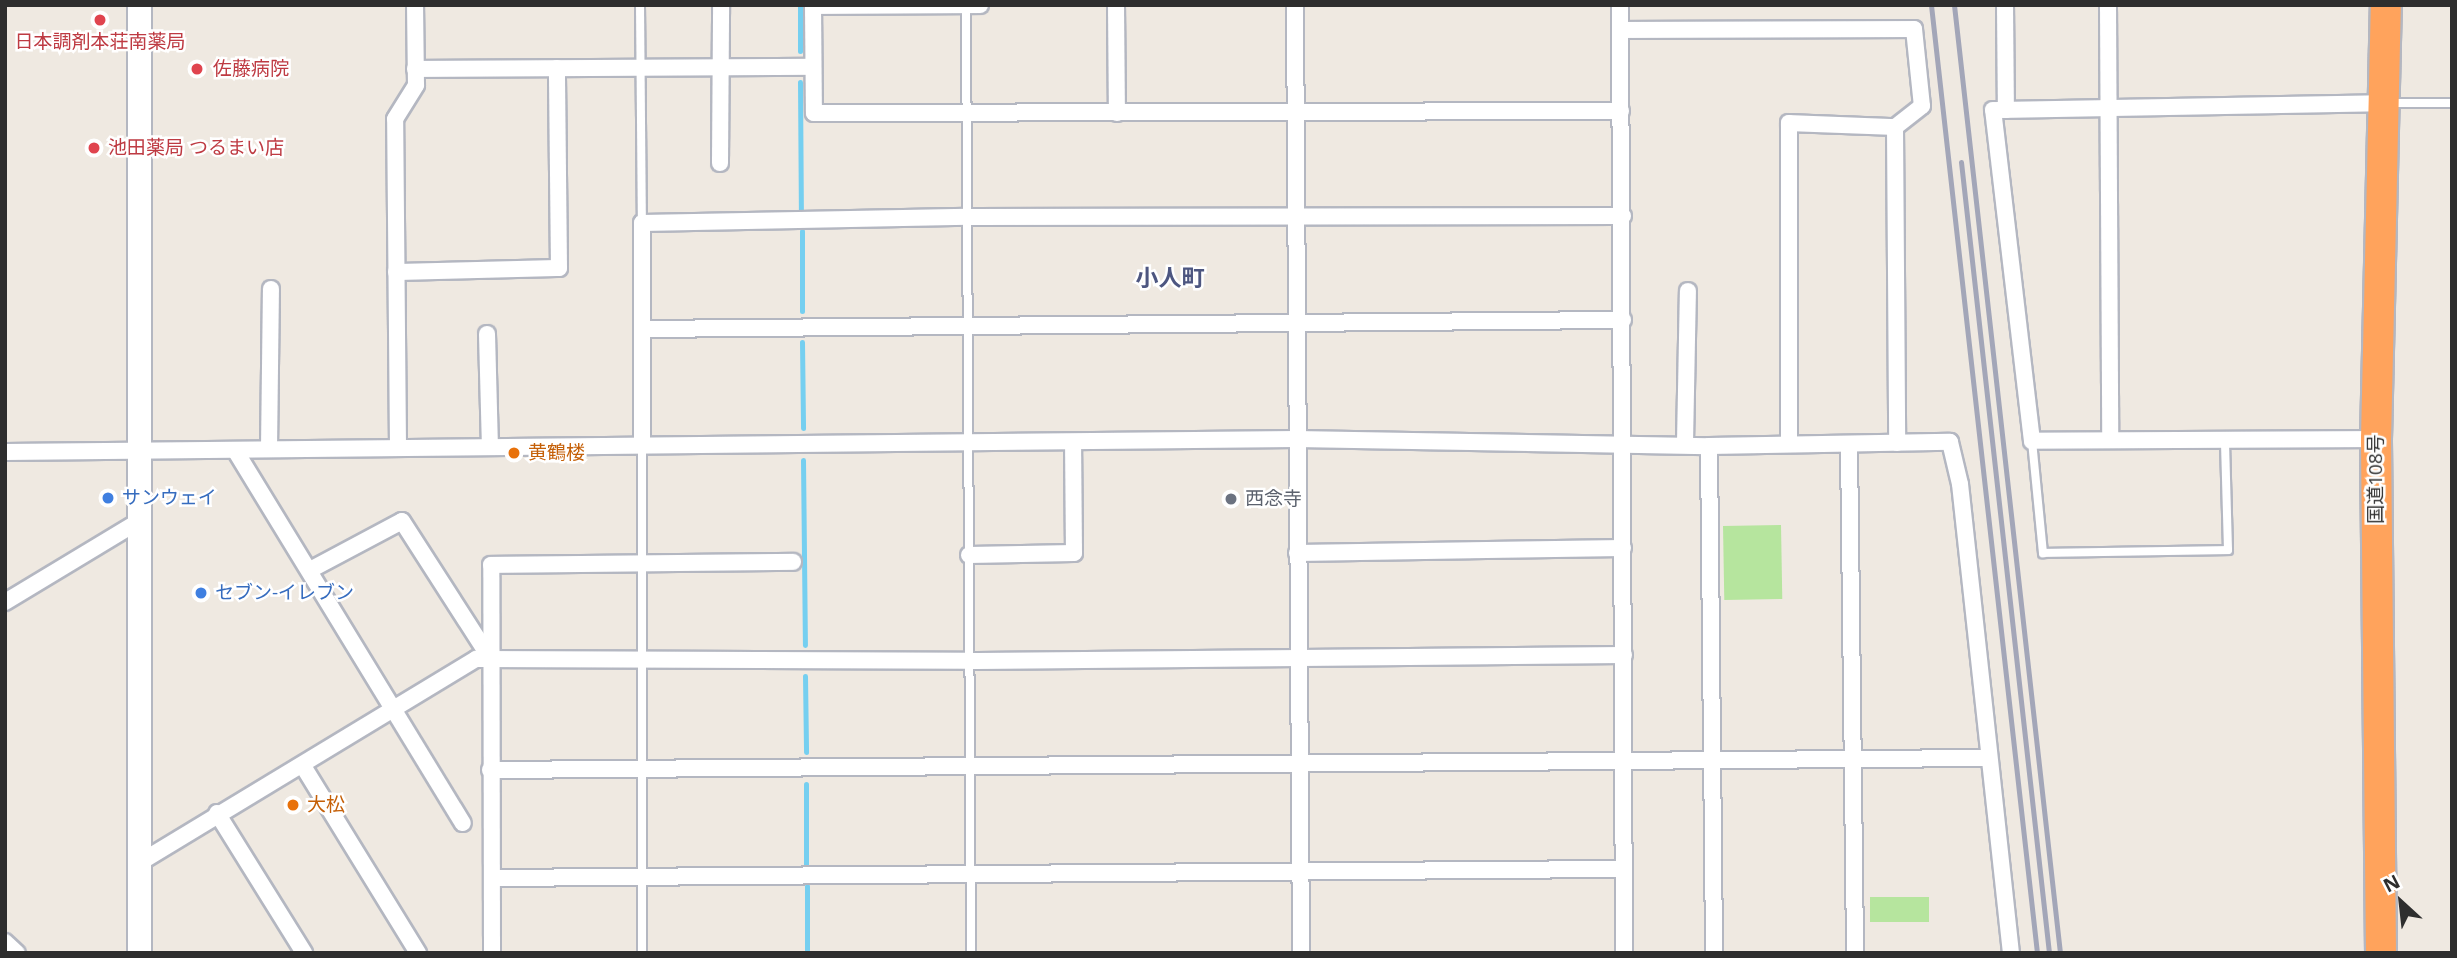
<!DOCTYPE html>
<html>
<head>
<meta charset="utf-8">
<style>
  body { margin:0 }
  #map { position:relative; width:2457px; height:958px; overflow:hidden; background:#efe9e1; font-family:"Open Sans","Noto Sans JP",sans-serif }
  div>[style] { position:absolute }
  .green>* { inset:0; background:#b6e59e; transform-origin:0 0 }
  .stream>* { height:5px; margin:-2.5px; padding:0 2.5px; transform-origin:2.5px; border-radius:2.5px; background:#75cff0 }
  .roads { filter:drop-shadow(2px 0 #b4b7c1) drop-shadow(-2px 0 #b4b7c1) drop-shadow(0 2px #b4b7c1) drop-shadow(0 -2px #b4b7c1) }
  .lane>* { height:8px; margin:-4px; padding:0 4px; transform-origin:4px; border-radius:4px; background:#fff }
  .street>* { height:16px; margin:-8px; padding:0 8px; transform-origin:8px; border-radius:8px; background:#fff }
  .secondary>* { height:23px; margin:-11.5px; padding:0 11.5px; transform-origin:11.5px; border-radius:11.5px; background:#fff }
  .highway>* { height:30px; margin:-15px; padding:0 15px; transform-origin:15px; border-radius:15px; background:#ffa35c }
  .rail>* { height:5px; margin:-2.5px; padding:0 2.5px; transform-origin:2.5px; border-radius:2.5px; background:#a3a6b8 }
  .dots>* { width:19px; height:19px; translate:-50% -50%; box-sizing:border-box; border:4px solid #fff; border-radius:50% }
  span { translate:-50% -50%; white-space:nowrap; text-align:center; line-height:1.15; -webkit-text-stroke:5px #fff; paint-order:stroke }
  .health-label { font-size:19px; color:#be3a42 }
  .left { translate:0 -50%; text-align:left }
  .food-label { font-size:19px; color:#c56008 }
  .street-label { font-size:19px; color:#2e2e2e }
  .shop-label { font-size:19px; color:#366cbe }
  .worship-label { font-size:19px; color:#5b616d }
  .quarter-label { font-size:23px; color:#4d5680; font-weight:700 }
  .frame { position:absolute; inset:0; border:7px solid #2e2e2e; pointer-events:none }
  .north { position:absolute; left:2366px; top:867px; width:70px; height:70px; -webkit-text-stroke:5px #fff; paint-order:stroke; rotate:333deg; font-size:19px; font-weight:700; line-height:28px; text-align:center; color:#2e2e2e }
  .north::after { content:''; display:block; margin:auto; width:24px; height:32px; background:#2e2e2e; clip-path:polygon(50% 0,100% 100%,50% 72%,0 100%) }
</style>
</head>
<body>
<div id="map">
  <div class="green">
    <i style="left:1781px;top:525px;width:74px;height:58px;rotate:89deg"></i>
    <i style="left:1870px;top:897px;width:59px;height:25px"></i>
  </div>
  <div class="stream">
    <i style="left:800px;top:5px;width:46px;rotate:90deg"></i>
    <i style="left:800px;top:82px;width:128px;rotate:89.6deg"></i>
    <i style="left:802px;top:231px;width:80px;rotate:90deg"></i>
    <i style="left:802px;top:342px;width:86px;rotate:89.3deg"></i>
    <i style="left:803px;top:460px;width:185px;rotate:89.4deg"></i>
    <i style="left:805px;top:676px;width:76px;rotate:89.2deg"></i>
    <i style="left:806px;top:784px;width:81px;rotate:90deg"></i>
    <i style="left:807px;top:886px;width:67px;rotate:90deg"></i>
  </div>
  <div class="roads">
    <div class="lane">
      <i style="left:640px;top:5px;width:218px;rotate:89.5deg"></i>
      <i style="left:966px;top:5px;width:948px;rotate:89.7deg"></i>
      <i style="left:2388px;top:103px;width:64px"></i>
      <i style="left:2032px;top:441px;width:113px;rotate:84.4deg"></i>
      <i style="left:2043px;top:553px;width:185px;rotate:-0.9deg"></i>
      <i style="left:2228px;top:550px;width:110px;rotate:-91.6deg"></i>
      <i style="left:642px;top:445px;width:508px;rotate:90deg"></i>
    </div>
    <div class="street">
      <i style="left:980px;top:5px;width:167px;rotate:179.7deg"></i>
      <i style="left:813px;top:6px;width:107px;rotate:89.5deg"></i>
      <i style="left:814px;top:113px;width:807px;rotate:-0.14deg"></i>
      <i style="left:1116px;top:5px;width:108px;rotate:89.5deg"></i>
      <i style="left:1295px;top:5px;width:948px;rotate:89.64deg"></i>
      <i style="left:1620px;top:5px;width:948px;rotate:89.76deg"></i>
      <i style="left:2005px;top:5px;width:105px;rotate:89.5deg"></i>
      <i style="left:2108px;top:5px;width:435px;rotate:89.7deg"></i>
      <i style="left:1620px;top:30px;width:294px;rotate:-0.2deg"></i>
      <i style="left:1914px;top:29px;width:77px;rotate:84.1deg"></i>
      <i style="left:1922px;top:106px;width:34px;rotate:142deg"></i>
      <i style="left:1895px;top:127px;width:316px;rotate:89.6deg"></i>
      <i style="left:415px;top:69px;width:398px;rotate:-0.3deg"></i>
      <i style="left:720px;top:163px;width:158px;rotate:-89.6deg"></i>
      <i style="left:396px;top:272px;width:163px;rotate:-1.4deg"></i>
      <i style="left:559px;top:268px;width:200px;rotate:-90.6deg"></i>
      <i style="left:642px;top:329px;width:981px;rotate:-0.53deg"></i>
      <i style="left:487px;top:334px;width:112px;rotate:88.5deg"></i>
      <i style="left:2376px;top:439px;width:344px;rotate:179.7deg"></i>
      <i style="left:2032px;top:441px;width:333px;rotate:-96.7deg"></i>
      <i style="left:1993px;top:110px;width:393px;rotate:-1deg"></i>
      <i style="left:1685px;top:443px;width:152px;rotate:-88.9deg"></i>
      <i style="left:1789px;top:444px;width:321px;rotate:-90deg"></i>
      <i style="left:1789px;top:123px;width:106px;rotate:2.2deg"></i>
      <i style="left:1849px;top:444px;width:509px;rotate:89.32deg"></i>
      <i style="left:642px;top:445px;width:222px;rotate:-90deg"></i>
      <i style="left:642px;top:223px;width:326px;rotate:-1.1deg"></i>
      <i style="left:968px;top:217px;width:655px;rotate:-0.09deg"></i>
      <i style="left:1709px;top:446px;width:507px;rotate:89.43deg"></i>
      <i style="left:398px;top:447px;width:328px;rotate:-90.5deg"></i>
      <i style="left:395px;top:119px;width:40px;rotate:-58deg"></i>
      <i style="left:416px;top:85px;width:80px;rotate:-90.7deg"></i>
      <i style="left:269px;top:449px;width:160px;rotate:-89.3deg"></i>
      <i style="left:235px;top:450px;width:437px;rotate:58.6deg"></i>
      <i style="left:5px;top:452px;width:1291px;rotate:-0.58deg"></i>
      <i style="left:1296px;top:439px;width:413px;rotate:1deg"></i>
      <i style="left:1709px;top:446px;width:241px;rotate:-1deg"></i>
      <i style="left:1950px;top:442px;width:43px;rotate:76.6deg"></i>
      <i style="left:1960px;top:484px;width:472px;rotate:83.8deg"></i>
      <i style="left:1297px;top:553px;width:326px;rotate:-0.9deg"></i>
      <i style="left:969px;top:555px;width:105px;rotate:-1.1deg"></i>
      <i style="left:1074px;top:553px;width:111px;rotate:-90.5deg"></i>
      <i style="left:310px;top:570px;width:104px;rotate:-28deg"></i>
      <i style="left:402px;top:521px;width:166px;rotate:57.3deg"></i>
      <i style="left:5px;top:602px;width:159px;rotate:-31.1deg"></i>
      <i style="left:303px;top:766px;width:220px;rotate:58.4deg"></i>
      <i style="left:490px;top:770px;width:1498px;rotate:-0.46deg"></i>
      <i style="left:217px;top:813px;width:165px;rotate:58.1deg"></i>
      <i style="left:139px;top:863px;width:394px;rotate:-31.2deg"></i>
      <i style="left:476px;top:659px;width:494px;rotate:0.2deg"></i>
      <i style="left:970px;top:661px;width:654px;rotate:-0.53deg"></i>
      <i style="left:492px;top:878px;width:1131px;rotate:-0.46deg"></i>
      <i style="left:5px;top:942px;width:16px;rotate:43deg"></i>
      <i style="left:492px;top:953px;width:388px;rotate:-90.1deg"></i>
      <i style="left:491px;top:565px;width:302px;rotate:-0.6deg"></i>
    </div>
    <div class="secondary">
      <i style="left:139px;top:5px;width:948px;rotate:90deg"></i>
    </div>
    <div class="highway">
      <i style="left:2381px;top:953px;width:514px;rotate:-90.56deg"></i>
      <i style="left:2376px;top:439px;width:434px;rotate:-88.7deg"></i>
    </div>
  </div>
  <div class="rail">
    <i style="left:1931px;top:5px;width:954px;rotate:83.62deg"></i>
    <i style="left:1954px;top:5px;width:954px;rotate:83.62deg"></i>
    <i style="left:1961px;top:162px;width:796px;rotate:83.65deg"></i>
  </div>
  <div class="dots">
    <i style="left:100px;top:20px;background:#e0444e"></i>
    <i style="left:197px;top:69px;background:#e0444e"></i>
    <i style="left:94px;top:148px;background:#e0444e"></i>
    <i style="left:514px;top:453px;background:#e8710a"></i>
    <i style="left:108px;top:498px;background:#3f7fe0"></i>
    <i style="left:1231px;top:499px;background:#6b7280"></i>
    <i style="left:201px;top:593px;background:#3f7fe0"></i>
    <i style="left:293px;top:805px;background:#e8710a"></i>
  </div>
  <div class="health-label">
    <span style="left:100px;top:42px">日本調剤本荘南薬局</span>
    <span class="left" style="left:213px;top:69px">佐藤病院</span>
    <span class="left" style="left:108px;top:148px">池田薬局 つるまい店</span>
  </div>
  <div class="food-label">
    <span class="left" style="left:528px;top:453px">黄鶴楼</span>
    <span class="left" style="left:307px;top:805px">大松</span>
  </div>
  <div class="street-label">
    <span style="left:2376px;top:479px;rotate:-90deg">国道108号</span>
  </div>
  <div class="shop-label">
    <span class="left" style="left:122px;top:498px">サンウェイ</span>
    <span class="left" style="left:215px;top:593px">セブン-イレブン</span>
  </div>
  <div class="worship-label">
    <span class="left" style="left:1245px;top:499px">西念寺</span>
  </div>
  <div class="quarter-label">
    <span style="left:1170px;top:277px">小人町</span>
  </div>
  <div class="frame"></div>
  <div class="north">N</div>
</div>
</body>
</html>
